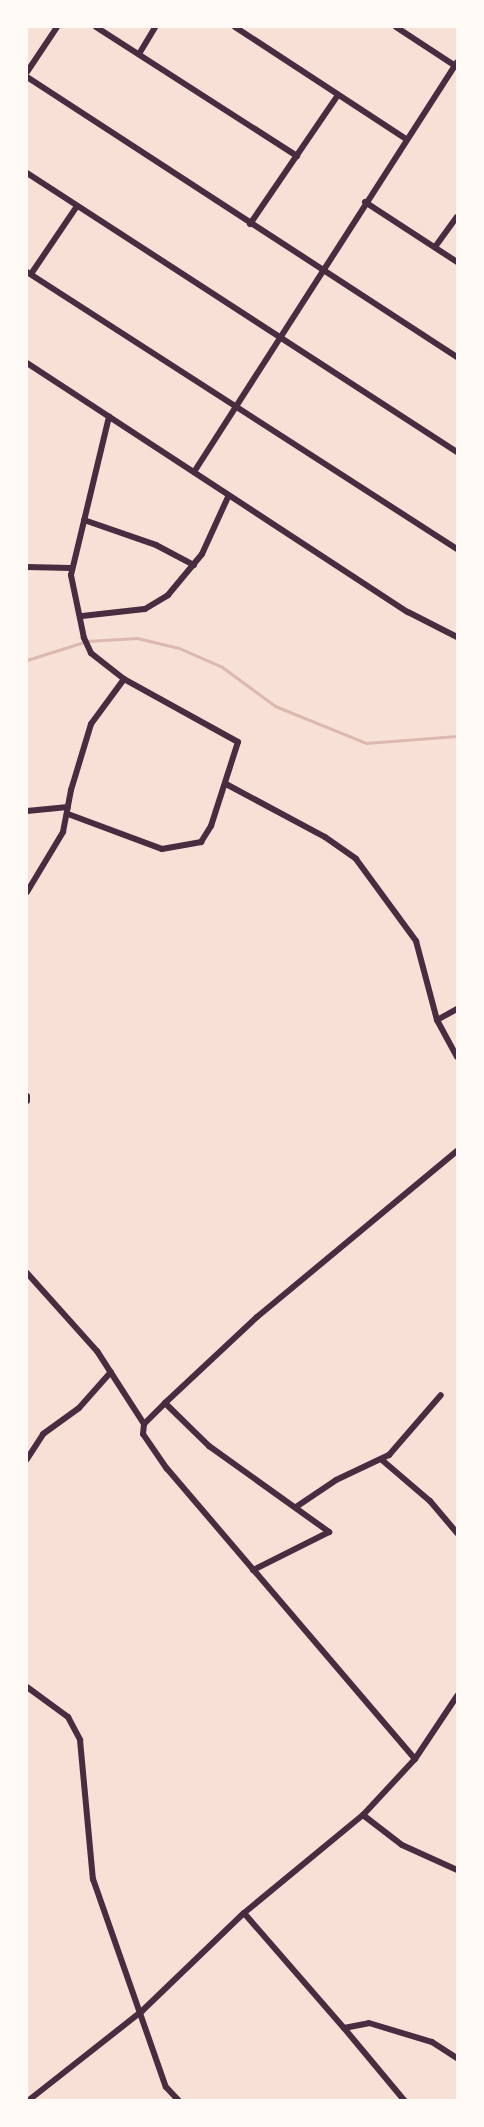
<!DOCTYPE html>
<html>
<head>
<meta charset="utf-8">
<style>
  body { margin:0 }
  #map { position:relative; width:484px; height:2127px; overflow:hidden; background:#f7e1d7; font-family:"PT Sans",sans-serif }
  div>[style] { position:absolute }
  .stream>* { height:3px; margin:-1.5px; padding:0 1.5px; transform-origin:1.5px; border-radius:1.5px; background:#dcb8b0 }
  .minor>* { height:6px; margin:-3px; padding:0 3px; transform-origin:3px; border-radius:3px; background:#4a2c40 }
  span { translate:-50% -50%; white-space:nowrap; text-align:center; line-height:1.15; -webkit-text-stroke:6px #fffaf5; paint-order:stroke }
  .frame { position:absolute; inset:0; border:28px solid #fffaf5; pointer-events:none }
</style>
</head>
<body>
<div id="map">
  <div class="stream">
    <i style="left:27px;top:660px;width:63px;rotate:-17.6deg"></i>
    <i style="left:87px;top:641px;width:50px;rotate:-3.4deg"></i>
    <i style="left:137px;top:638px;width:43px;rotate:13.4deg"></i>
    <i style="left:179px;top:648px;width:47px;rotate:23.8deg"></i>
    <i style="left:222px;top:667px;width:66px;rotate:36.3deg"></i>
    <i style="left:275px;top:706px;width:98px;rotate:22.1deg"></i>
    <i style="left:366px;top:743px;width:91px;rotate:-4.4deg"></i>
  </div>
  <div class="minor">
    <i style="left:96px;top:27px;width:239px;rotate:32.7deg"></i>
    <i style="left:235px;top:27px;width:204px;rotate:33.2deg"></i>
    <i style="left:396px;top:27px;width:73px;rotate:33.3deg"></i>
    <i style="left:139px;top:54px;width:31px;rotate:-59deg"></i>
    <i style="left:27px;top:72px;width:54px;rotate:-56.3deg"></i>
    <i style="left:27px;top:77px;width:513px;rotate:33.07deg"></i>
    <i style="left:27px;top:173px;width:513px;rotate:32.98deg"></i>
    <i style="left:365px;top:202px;width:110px;rotate:33.1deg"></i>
    <i style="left:250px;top:224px;width:156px;rotate:-55.7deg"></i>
    <i style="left:435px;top:247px;width:37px;rotate:-54deg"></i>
    <i style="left:27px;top:272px;width:511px;rotate:32.79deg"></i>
    <i style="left:31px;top:274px;width:82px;rotate:-55.9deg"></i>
    <i style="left:27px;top:363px;width:455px;rotate:33.2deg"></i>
    <i style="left:408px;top:612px;width:55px;rotate:27deg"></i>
    <i style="left:194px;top:472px;width:487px;rotate:-57.3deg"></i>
    <i style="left:84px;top:520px;width:76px;rotate:19.1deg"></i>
    <i style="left:156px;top:545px;width:43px;rotate:27.8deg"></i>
    <i style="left:27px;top:567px;width:44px;rotate:1.3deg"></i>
    <i style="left:82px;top:616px;width:63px;rotate:-6.3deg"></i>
    <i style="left:145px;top:609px;width:27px;rotate:-31deg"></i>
    <i style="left:168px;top:595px;width:53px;rotate:-50.3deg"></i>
    <i style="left:202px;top:554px;width:63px;rotate:-65.5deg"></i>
    <i style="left:226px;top:784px;width:112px;rotate:28.2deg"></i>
    <i style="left:325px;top:837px;width:38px;rotate:35deg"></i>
    <i style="left:356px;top:859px;width:102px;rotate:53.8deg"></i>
    <i style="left:416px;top:941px;width:82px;rotate:75.1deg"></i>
    <i style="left:437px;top:1020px;width:42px;rotate:61.6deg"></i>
    <i style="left:27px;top:811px;width:41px;rotate:-5.6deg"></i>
    <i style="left:68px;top:814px;width:100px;rotate:20.4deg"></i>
    <i style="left:162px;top:849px;width:40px;rotate:-10deg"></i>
    <i style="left:201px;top:842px;width:19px;rotate:-58deg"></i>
    <i style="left:211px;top:826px;width:88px;rotate:-72.2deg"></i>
    <i style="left:238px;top:742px;width:130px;rotate:-151.1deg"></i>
    <i style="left:27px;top:892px;width:70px;rotate:-59deg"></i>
    <i style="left:63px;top:832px;width:43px;rotate:-79.2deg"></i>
    <i style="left:71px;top:790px;width:69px;rotate:-73.1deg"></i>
    <i style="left:91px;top:724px;width:56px;rotate:-53.7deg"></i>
    <i style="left:124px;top:679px;width:42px;rotate:-141.8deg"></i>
    <i style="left:91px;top:653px;width:17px;rotate:-115deg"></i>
    <i style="left:84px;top:638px;width:64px;rotate:-101.7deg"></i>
    <i style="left:71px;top:575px;width:163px;rotate:-76.5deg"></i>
    <i style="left:437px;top:1020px;width:23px;rotate:-29deg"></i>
    <i style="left:27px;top:1096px;width:5px;rotate:90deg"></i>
    <i style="left:27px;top:1273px;width:105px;rotate:48.1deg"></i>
    <i style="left:97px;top:1351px;width:87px;rotate:57.2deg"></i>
    <i style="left:165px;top:1403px;width:62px;rotate:44.3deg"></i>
    <i style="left:209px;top:1446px;width:148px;rotate:35.6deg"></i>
    <i style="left:329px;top:1532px;width:85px;rotate:153.4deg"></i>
    <i style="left:27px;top:1459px;width:30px;rotate:-57deg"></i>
    <i style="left:43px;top:1434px;width:44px;rotate:-35.8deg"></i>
    <i style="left:79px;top:1408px;width:48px;rotate:-48.4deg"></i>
    <i style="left:382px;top:1460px;width:63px;rotate:40.5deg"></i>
    <i style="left:430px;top:1501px;width:42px;rotate:49.8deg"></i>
    <i style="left:296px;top:1507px;width:48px;rotate:-34deg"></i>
    <i style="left:336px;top:1480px;width:59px;rotate:-25.3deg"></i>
    <i style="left:389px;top:1455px;width:79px;rotate:-49.1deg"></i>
    <i style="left:27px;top:1687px;width:51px;rotate:36.2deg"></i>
    <i style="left:68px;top:1717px;width:26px;rotate:62deg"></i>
    <i style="left:80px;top:1740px;width:140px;rotate:84.7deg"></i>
    <i style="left:93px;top:1879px;width:220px;rotate:70.7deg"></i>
    <i style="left:166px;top:2087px;width:18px;rotate:47deg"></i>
    <i style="left:415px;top:1759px;width:76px;rotate:-56.3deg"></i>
    <i style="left:363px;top:1815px;width:49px;rotate:37.6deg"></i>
    <i style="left:402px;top:1845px;width:60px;rotate:24.4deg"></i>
    <i style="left:244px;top:1913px;width:152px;rotate:49deg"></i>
    <i style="left:344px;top:2028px;width:25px;rotate:-11deg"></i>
    <i style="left:369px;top:2023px;width:66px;rotate:16.8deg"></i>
    <i style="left:432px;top:2042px;width:30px;rotate:33deg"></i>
    <i style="left:344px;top:2028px;width:94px;rotate:50.2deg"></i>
    <i style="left:29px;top:2100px;width:144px;rotate:-38.2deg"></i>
    <i style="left:142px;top:2011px;width:141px;rotate:-43.9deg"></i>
    <i style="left:244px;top:1913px;width:154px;rotate:-39.5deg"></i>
    <i style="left:363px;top:1815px;width:76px;rotate:-47.1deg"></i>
    <i style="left:415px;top:1759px;width:382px;rotate:-130.5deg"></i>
    <i style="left:167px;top:1469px;width:42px;rotate:-124.4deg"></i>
    <i style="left:143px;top:1434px;width:10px;rotate:-84deg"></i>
    <i style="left:144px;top:1424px;width:30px;rotate:-45deg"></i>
    <i style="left:165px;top:1403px;width:126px;rotate:-43.1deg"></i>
    <i style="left:257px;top:1317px;width:260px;rotate:-39.7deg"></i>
  </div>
  <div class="frame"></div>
</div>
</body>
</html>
